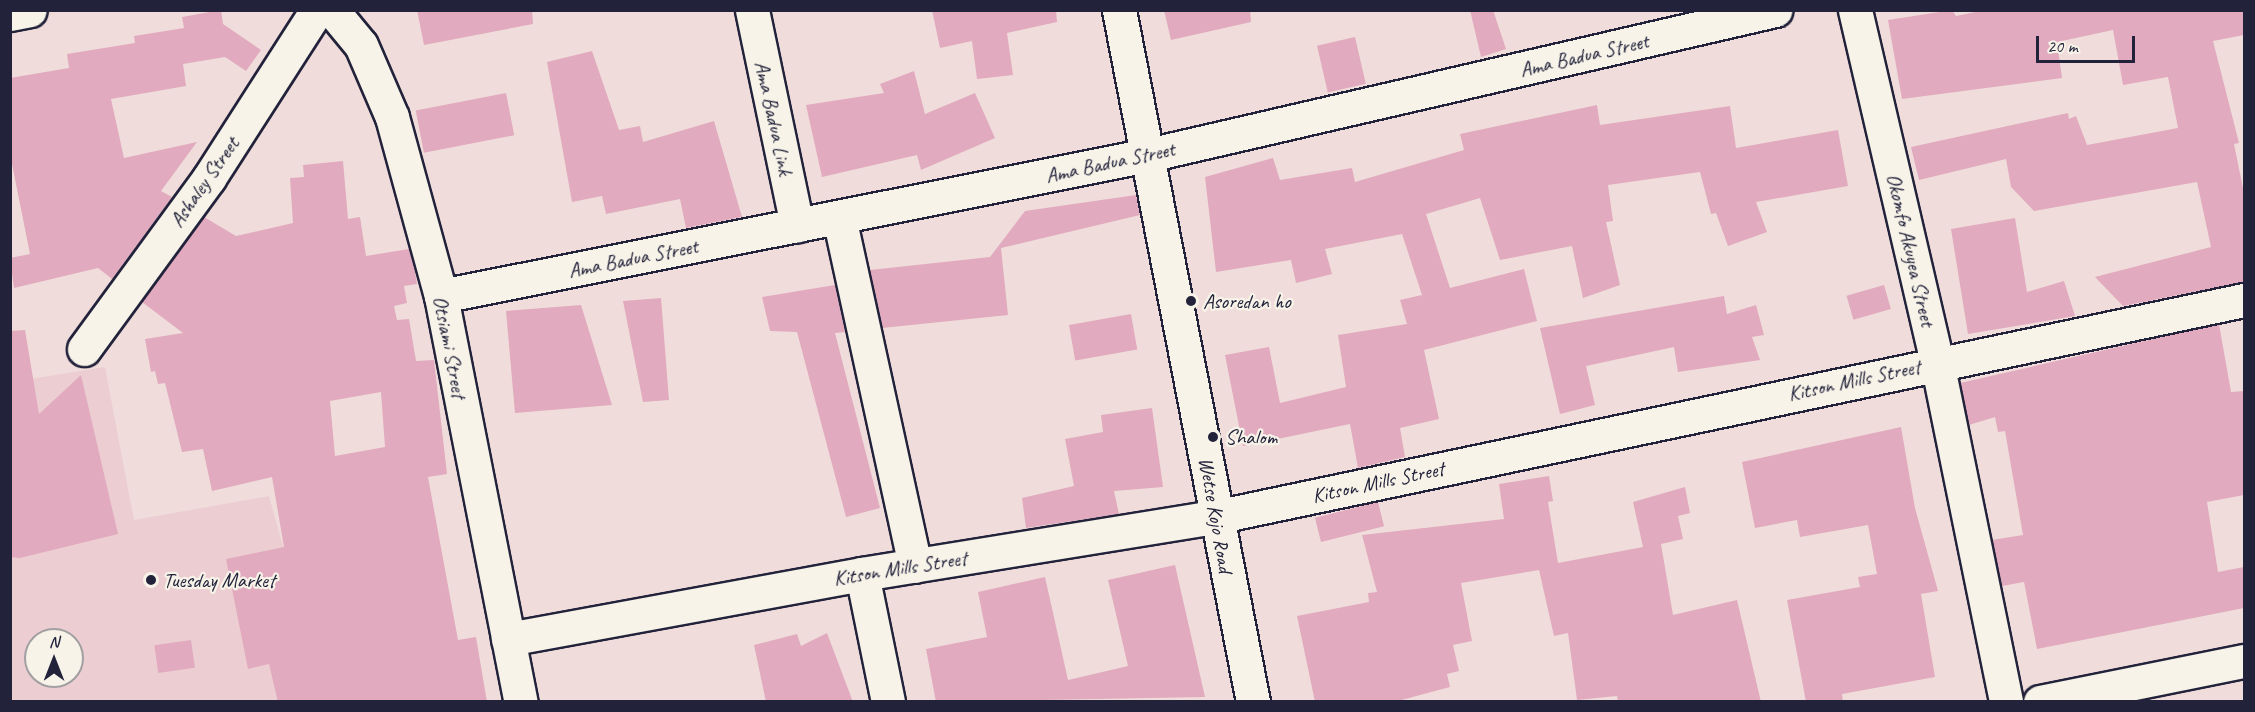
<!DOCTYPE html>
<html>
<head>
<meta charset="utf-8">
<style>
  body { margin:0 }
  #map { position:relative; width:2255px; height:712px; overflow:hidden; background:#f0dddb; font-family:Caveat,sans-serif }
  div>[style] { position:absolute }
  .built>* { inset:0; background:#ecced2 }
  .building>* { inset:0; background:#e1aabe; transform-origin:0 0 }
  .roads { filter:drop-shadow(2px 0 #22223b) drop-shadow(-2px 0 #22223b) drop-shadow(0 2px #22223b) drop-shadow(0 -2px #22223b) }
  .minor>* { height:33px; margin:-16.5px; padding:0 16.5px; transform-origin:16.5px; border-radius:16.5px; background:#f7f3e8 }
  .dots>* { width:16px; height:16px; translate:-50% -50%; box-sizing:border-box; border:3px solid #f7f3e8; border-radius:50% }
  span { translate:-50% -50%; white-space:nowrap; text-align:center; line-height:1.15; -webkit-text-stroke:4.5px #f7f3e8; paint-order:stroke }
  .street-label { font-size:21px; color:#22223b }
  .poi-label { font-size:21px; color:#22223b }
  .left { translate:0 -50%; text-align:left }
  .frame { position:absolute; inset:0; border:12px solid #22223b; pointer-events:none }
  .north { position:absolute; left:24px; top:628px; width:60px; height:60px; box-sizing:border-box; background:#f7f3e8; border:2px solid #a29fa3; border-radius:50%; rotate:0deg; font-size:16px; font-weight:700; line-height:24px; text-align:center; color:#22223b }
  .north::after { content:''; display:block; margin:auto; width:21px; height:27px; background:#22223b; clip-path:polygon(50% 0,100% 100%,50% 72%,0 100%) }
  .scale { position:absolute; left:2036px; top:36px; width:99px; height:27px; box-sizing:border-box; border:3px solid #22223b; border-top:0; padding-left:8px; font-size:18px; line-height:21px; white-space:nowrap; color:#22223b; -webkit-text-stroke:4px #f7f3e8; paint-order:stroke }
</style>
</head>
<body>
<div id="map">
  <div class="built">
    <i style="clip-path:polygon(evenodd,105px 367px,134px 520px,269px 496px,326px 701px,11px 702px,11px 382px,105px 367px,36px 640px,72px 640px,72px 676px,36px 676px,36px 640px)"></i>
  </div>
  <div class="building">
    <i style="clip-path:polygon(221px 10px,223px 24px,261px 50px,246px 71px,225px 57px,183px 64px,186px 86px,111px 99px,124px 158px,197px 142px,161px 191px,172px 197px,112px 279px,98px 268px,14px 288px,10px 258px,30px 254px,10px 154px,10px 78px,69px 68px,67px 54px,135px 43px,134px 36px,184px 28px,182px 17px)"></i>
    <i style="clip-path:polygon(417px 10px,532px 10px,533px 24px,424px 45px)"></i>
    <i style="clip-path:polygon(932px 10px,1056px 10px,1057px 22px,1007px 33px,1013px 75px,977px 79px,972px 41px,940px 48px)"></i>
    <i style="clip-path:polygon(1164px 10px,1250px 10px,1251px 22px,1171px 40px)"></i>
    <i style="clip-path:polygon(1470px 10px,1493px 10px,1506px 49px,1481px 57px)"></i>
    <i style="clip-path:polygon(1952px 10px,1956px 16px,1985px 10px,2244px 10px,2244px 35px,2213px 41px,2239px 143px,2234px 144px,2244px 193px,2244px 282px,2123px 306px,2095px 277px,2211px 247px,2197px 182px,2034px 211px,2011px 187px,2006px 159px,1919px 180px,1911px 147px,2068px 113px,2069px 119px,2076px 116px,2087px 145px,2178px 128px,2168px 77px,2123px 85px,2113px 30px,2057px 42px,2062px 78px,1902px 99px,1888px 20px)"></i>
    <i style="left:1355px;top:37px;width:48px;height:39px;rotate:77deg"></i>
    <i style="clip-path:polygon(592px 51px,619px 130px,640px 126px,643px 142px,714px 121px,742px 217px,686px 228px,680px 199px,606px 214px,602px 196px,572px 202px,547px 62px)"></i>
    <i style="clip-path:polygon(914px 71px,925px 114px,975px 93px,995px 138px,921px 170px,917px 155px,822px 177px,806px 105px,884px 93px,880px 84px)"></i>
    <i style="left:506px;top:93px;width:43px;height:92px;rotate:79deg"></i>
    <i style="clip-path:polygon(1597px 105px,1600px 125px,1730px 106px,1736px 148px,1838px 130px,1848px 186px,1756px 202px,1767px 232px,1728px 246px,1716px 213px,1711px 214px,1700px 172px,1608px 185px,1613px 221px,1606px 222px,1620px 285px,1583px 298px,1572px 246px,1500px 260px,1480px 198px,1426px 214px,1450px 288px,1524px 269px,1537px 321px,1424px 350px,1439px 419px,1400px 428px,1405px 457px,1358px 468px,1350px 424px,1243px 446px,1225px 355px,1269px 347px,1280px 403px,1346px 387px,1338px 335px,1407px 324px,1400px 300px,1422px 295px,1402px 234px,1325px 249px,1332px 274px,1296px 283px,1291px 260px,1216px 272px,1205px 177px,1273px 158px,1280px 180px,1352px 168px,1355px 182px,1464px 150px,1460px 134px)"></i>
    <i style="clip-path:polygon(evenodd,343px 161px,348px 219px,360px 217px,366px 256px,409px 249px,415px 272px,417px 284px,404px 286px,407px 303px,394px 306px,397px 320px,409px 319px,416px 361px,434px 360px,447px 474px,428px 477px,458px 640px,476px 637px,487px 702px,278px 702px,269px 664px,248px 669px,226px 559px,284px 547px,272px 477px,212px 491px,203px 449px,182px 452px,165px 383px,158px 384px,155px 371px,151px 372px,145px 339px,183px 333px,142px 302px,204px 217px,236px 236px,293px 223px,290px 178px,304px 177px,303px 165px,343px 161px,381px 392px,385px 447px,335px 456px,330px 401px,381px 392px)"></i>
    <i style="clip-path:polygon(1136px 195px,1140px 215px,1001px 248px,1008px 315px,882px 328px,870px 270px,990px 257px,1025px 211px)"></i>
    <i style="clip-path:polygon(2015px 218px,2027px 292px,2064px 281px,2075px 316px,1968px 334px,1951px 229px)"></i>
    <i style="clip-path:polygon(835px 285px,845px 332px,835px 333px,880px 508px,846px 517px,797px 332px,770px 331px,762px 297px)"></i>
    <i style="left:1884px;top:285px;width:25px;height:39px;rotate:74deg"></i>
    <i style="clip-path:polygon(1724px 296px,1727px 314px,1756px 305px,1764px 335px,1752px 337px,1760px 360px,1678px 372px,1674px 347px,1586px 366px,1595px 405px,1560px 414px,1540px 328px)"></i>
    <i style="clip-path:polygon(661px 298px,669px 400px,643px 402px,623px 301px)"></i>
    <i style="clip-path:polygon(581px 305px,612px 405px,515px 413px,506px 311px)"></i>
    <i style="left:1131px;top:314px;width:36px;height:63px;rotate:80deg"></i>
    <i style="clip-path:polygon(2219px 324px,2231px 392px,2244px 391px,2244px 495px,2207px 502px,2218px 572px,2244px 567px,2244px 608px,2037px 649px,2024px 582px,2002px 586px,1992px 540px,2023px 535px,2005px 431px,1998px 432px,1995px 417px,1969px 425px,1960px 383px)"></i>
    <i style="clip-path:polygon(25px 330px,39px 414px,81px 375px,118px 534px,20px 558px,10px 557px,10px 331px)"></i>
    <i style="clip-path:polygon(1152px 408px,1163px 487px,1114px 491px,1119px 514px,1026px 528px,1022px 498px,1074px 486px,1065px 439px,1103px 432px,1101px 415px)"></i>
    <i style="clip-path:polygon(1901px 427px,1915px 508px,1938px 591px,1921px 594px,1935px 677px,1842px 694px,1843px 702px,1806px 702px,1787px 600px,1860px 587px,1858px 577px,1877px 574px,1868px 525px,1800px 537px,1797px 520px,1755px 528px,1742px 462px)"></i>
    <i style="clip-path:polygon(1549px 476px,1553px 501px,1548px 502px,1558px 563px,1643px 547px,1633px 502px,1685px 487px,1690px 513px,1678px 516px,1683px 539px,1661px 544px,1673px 615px,1737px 600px,1761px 702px,1618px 702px,1617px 696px,1577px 700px,1568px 633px,1554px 636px,1539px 570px,1461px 583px,1472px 641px,1453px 645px,1459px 671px,1447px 674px,1450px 687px,1394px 702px,1315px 702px,1297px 616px,1369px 602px,1368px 593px,1377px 592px,1362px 535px,1504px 519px,1499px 484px)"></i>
    <i style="left:1378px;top:502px;width:25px;height:65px;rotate:76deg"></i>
    <i style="clip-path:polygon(1175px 565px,1205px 697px,936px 702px,926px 649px,987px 637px,978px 592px,1045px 577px,1068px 680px,1128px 666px,1108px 580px)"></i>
    <i style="clip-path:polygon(827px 633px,853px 702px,766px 702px,754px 645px,797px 634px,801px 646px)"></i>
    <i style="left:191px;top:640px;width:28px;height:37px;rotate:82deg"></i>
  </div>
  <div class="roads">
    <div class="minor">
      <i style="left:332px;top:10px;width:45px;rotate:50.4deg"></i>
      <i style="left:361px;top:45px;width:78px;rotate:66.7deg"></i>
      <i style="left:392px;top:117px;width:186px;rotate:74.7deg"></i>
      <i style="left:441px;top:296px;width:414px;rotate:78.9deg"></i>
      <i style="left:752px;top:10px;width:220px;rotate:78.2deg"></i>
      <i style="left:1119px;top:10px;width:705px;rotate:79.04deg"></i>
      <i style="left:1855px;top:10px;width:361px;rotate:76.9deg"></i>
      <i style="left:1937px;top:362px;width:347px;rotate:78.5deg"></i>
      <i style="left:10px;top:14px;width:20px;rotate:-11deg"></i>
      <i style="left:839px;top:217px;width:357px;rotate:77.7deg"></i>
      <i style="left:441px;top:296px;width:721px;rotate:-11.28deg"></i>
      <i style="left:1148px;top:155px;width:644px;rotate:-13.02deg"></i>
      <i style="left:84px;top:349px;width:212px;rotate:-53.8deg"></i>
      <i style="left:209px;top:178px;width:200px;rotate:-57.3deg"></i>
      <i style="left:862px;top:574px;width:131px;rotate:78.5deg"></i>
      <i style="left:508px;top:639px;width:360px;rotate:-10.4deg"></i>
      <i style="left:862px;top:574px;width:358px;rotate:-9.2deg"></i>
      <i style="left:1215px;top:517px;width:1052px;rotate:-11.91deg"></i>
      <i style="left:2040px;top:702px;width:208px;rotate:-11.4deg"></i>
    </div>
  </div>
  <div class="dots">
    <i style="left:1191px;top:301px;background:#22223b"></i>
    <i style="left:1213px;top:437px;background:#22223b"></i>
    <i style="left:151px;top:580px;background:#22223b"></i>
  </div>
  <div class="street-label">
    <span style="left:1584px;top:55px;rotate:-13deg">Ama Badua Street</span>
    <span style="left:774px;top:118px;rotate:78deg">Ama Badua Link</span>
    <span style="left:1110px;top:162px;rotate:-12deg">Ama Badua Street</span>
    <span style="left:204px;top:182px;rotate:-55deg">Ashaley Street</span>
    <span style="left:1911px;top:250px;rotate:77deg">Okomfo Akuyea Street</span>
    <span style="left:633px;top:258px;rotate:-11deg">Ama Badua Street</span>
    <span style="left:450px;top:347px;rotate:79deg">Otsiami Street</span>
    <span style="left:1854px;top:380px;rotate:-12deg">Kitson Mills Street</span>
    <span style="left:1378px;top:482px;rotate:-12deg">Kitson Mills Street</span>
    <span style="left:1216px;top:515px;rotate:80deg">Wetse Kojo Road</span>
    <span style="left:900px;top:568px;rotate:-9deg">Kitson Mills Street</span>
  </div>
  <div class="poi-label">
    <span class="left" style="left:1203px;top:301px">Asoredan ho</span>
    <span class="left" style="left:1225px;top:437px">Shalom</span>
    <span class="left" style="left:163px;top:580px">Tuesday Market</span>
  </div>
  <div class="frame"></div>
  <div class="north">N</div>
  <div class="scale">20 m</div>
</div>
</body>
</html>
